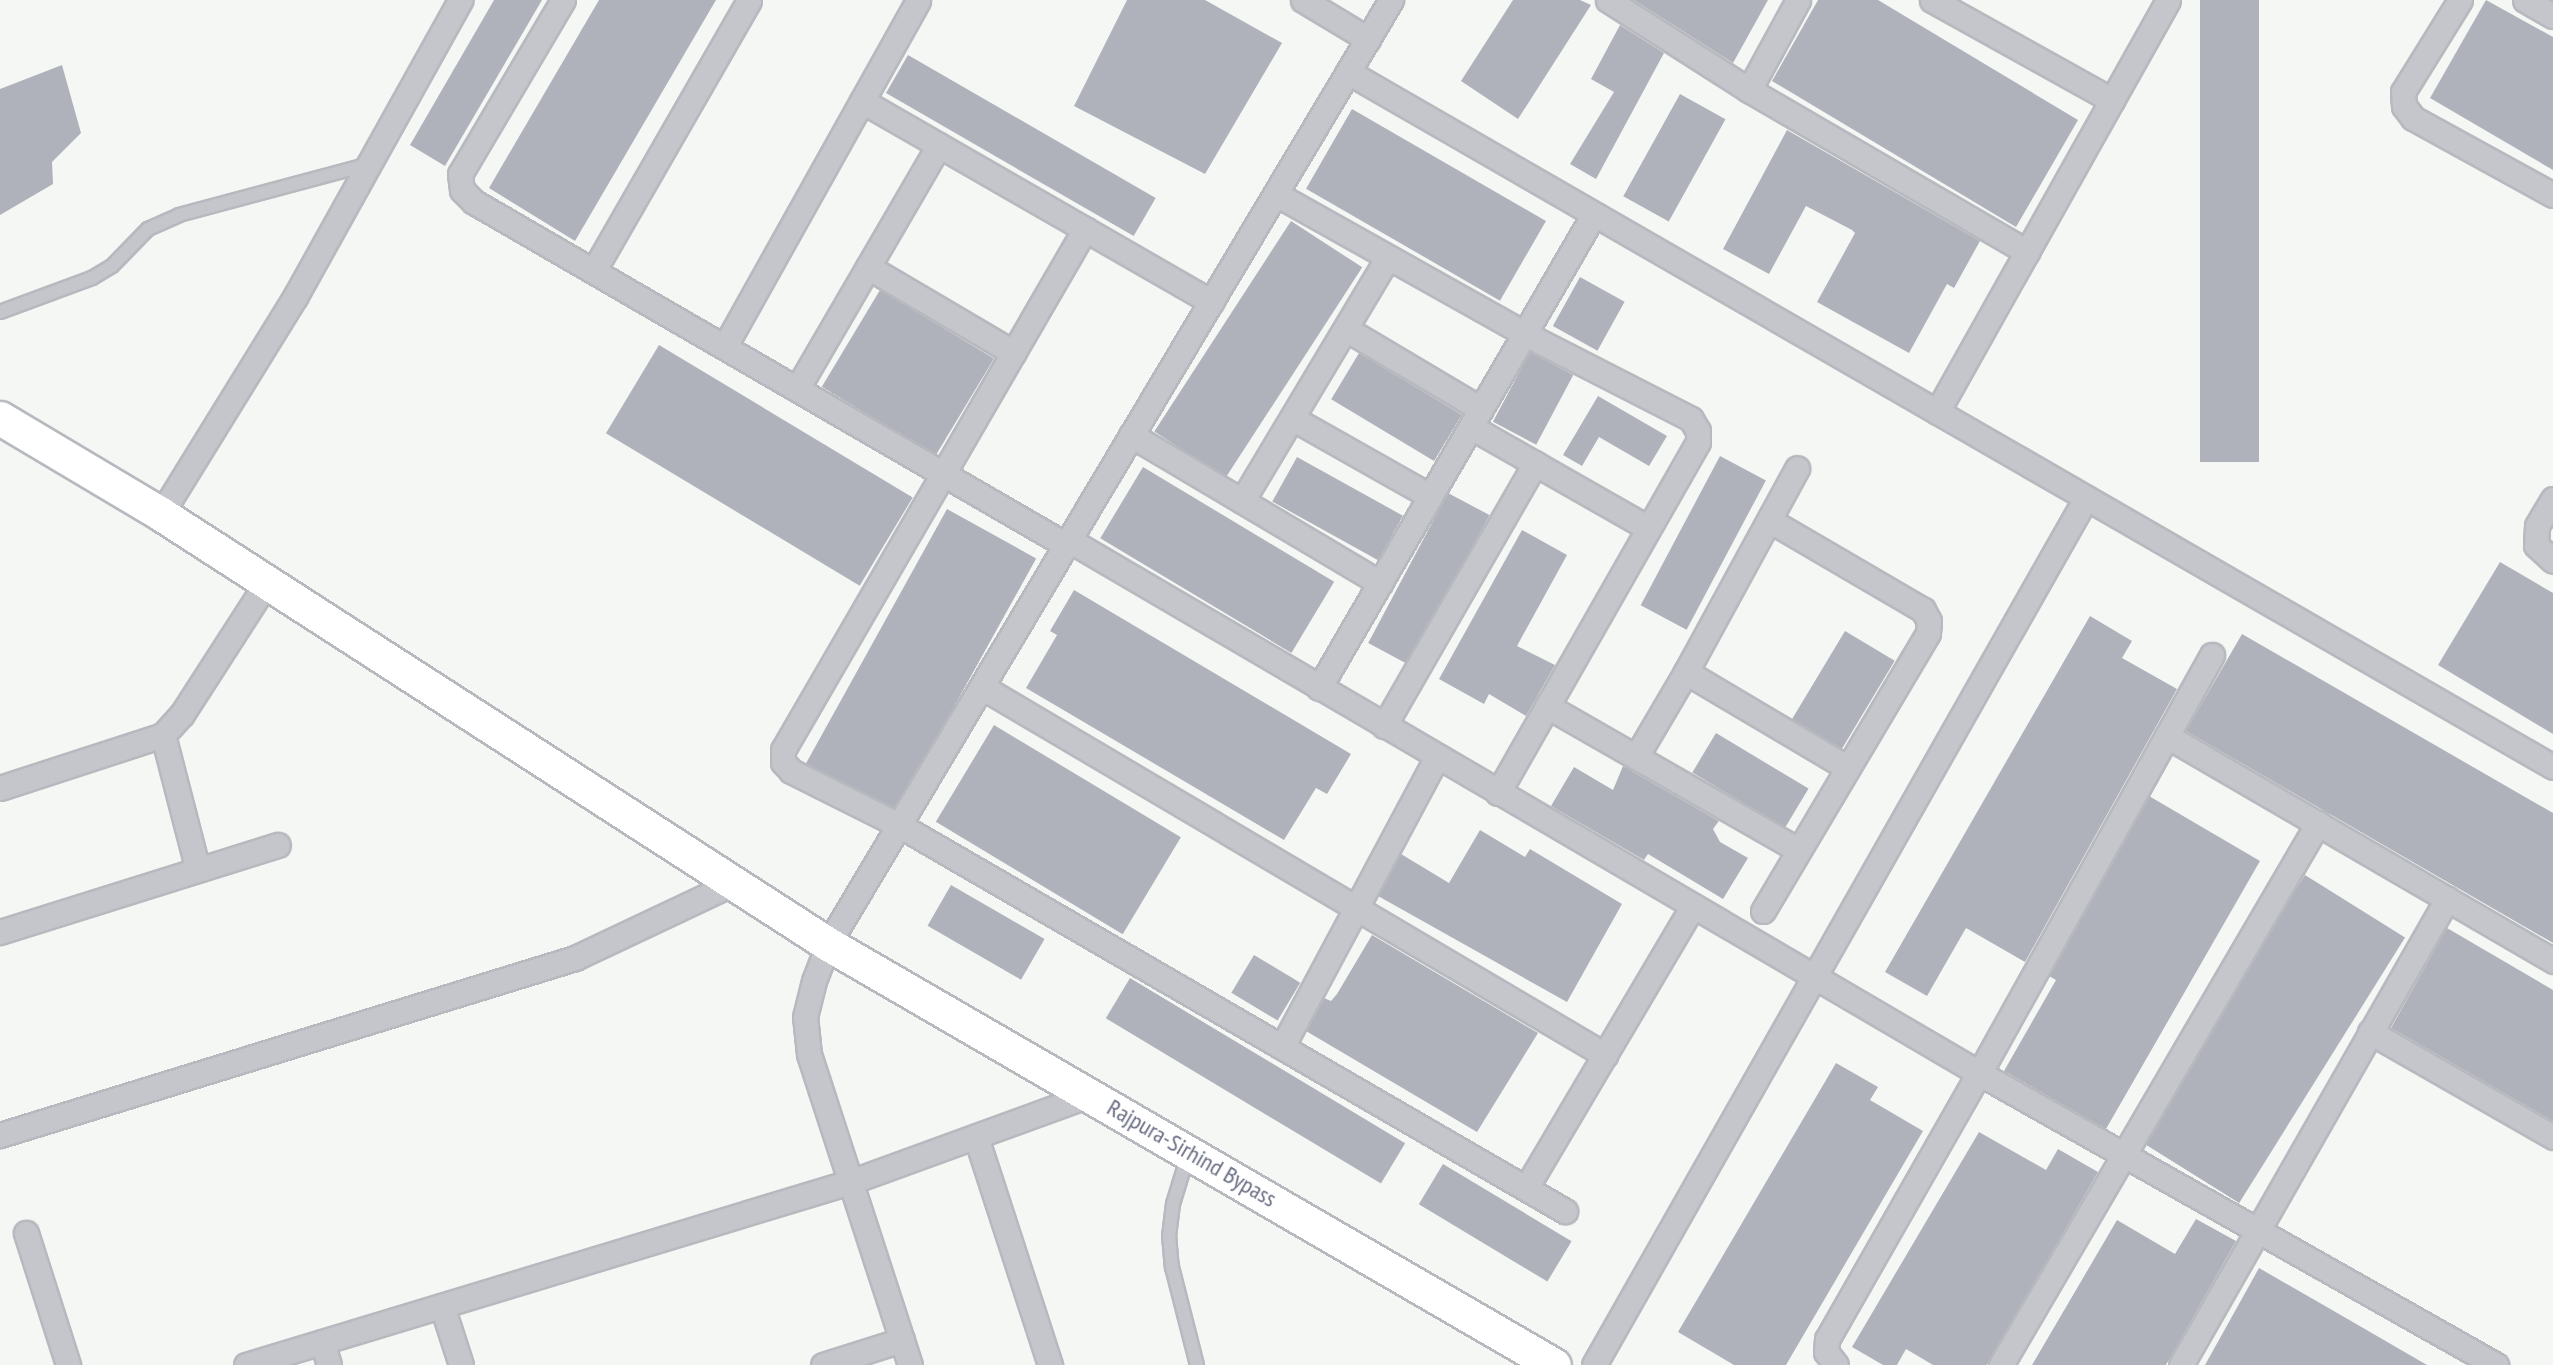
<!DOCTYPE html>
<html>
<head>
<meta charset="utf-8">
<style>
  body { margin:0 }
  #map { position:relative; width:2553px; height:1365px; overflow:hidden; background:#f5f7f4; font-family:"PT Sans Narrow",sans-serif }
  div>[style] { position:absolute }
  .building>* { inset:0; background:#afb2bb; transform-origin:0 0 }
  .roads { filter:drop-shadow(2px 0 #b7b9bf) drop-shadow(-2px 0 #b7b9bf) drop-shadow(0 2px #b7b9bf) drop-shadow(0 -2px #b7b9bf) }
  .service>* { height:12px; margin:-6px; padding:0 6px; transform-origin:6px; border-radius:6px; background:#c5c6cb }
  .minor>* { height:23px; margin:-11.5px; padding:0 11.5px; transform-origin:11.5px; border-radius:11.5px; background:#c5c6cb }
  .secondary>* { height:33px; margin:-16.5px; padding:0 16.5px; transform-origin:16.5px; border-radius:16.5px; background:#fff }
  span { translate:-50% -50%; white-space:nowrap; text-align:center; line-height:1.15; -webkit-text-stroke:7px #fff; paint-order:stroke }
  .street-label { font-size:24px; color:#686d83 }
</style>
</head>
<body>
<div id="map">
  <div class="building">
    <i style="clip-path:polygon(494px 0,542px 0,445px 166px,410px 145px)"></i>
    <i style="clip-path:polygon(599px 0,716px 0,575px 241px,489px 188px)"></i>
    <i style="clip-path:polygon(1127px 0,1205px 0,1282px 43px,1205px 174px,1074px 106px)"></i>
    <i style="clip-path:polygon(1513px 0,1580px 0,1591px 5px,1518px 119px,1461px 81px)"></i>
    <i style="clip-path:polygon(1634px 0,1768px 0,1733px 63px)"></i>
    <i style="clip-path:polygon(1818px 0,1878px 0,2078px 120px,2016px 227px,1772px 81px)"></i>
    <i style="left:2200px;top:0;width:59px;height:462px"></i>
    <i style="clip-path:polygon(2486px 0,2553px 37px,2553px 170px,2430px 98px)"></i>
    <i style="clip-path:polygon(1620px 25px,1664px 53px,1596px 179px,1570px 164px,1614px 92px,1591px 79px)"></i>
    <i style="left:908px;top:55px;width:286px;height:44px;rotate:30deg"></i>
    <i style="clip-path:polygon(62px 65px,81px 133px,52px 162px,53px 184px,0 215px,0 89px)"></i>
    <i style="left:1680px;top:94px;width:52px;height:117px;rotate:29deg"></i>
    <i style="left:1352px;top:109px;width:224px;height:92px;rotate:30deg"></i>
    <i style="clip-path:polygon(1787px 130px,1980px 241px,1954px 288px,1947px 284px,1909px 353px,1817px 302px,1855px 233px,1852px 230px,1806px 206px,1769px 274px,1723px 249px)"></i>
    <i style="left:1291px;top:221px;width:85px;height:251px;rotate:33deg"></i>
    <i style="left:1580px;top:277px;width:51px;height:56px;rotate:29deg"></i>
    <i style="left:880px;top:290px;width:133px;height:113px;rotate:31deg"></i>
    <i style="left:659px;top:345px;width:296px;height:103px;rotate:31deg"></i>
    <i style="left:1530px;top:352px;width:49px;height:79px;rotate:28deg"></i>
    <i style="left:1359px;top:353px;width:120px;height:54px;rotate:31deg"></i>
    <i style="clip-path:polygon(1598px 396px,1667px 436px,1649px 466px,1599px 437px,1582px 466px,1563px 455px)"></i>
    <i style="left:1720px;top:456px;width:52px;height:169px;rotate:28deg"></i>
    <i style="left:1297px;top:457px;width:121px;height:51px;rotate:29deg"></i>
    <i style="left:1143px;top:467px;width:223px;height:83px;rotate:31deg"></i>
    <i style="left:1448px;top:493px;width:47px;height:170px;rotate:28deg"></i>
    <i style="left:947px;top:509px;width:102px;height:291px;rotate:29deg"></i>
    <i style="clip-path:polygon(1522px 530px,1567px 555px,1517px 646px,1555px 665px,1526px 716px,1489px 694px,1484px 704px,1439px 679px)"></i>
    <i style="clip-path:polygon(2500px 562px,2553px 593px,2553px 734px,2438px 665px)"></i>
    <i style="clip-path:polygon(1074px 590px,1351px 754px,1327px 794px,1316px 788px,1284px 840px,1026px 688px,1057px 635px,1050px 631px)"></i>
    <i style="clip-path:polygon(2090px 616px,2132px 641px,2122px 658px,2177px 689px,2025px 962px,1966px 928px,1927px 996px,1885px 972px)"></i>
    <i style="left:1845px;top:631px;width:58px;height:103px;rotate:31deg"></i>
    <i style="clip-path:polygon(2242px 634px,2553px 813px,2553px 943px,2186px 731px)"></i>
    <i style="left:994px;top:725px;width:218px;height:113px;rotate:31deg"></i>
    <i style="left:1716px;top:733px;width:108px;height:46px;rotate:31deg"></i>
    <i style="clip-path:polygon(1623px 766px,1719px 821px,1713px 829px,1720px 842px,1748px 858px,1723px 899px,1648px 854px,1644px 860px,1551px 806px,1574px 767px,1613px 790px)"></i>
    <i style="clip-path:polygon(2149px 796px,2260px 861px,2106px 1129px,2004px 1071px,2056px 980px,2049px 976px)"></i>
    <i style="clip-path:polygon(1480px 830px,1525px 857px,1530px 849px,1622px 904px,1567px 1002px,1378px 896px,1401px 854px,1449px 883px)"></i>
    <i style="left:2305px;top:875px;width:118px;height:313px;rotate:32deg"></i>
    <i style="left:951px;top:885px;width:108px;height:47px;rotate:30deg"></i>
    <i style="clip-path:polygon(2447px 928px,2553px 990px,2553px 1121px,2391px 1028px)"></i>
    <i style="clip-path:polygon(1372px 935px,1538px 1033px,1477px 1132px,1306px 1031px,1324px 998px,1331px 1001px,1337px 994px)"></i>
    <i style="left:1254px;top:955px;width:54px;height:44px;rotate:31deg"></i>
    <i style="left:1130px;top:978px;width:321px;height:47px;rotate:31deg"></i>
    <i style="clip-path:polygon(1836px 1063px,1878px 1087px,1870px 1100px,1923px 1131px,1786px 1365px,1734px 1365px,1678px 1332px)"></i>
    <i style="clip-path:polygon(1979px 1132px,2046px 1170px,2058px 1149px,2098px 1172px,1987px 1365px,1933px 1365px,1906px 1349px,1897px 1365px,1883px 1365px,1852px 1347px)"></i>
    <i style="left:1443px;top:1164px;width:150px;height:47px;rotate:31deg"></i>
    <i style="clip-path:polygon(2196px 1219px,2236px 1241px,2166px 1365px,2032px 1365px,2117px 1220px,2175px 1254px)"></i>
    <i style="clip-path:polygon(2259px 1268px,2339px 1314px,2427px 1365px,2205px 1365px)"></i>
  </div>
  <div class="roads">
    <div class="service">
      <i style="left:0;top:312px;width:98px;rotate:-20.3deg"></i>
      <i style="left:92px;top:278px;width:23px;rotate:-31deg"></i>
      <i style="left:112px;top:266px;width:52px;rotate:-45.8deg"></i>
      <i style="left:148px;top:229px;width:34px;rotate:-24deg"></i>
      <i style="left:179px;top:215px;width:197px;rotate:-15deg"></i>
      <i style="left:1188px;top:1155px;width:51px;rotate:107deg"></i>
      <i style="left:1173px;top:1204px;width:31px;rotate:97deg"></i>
      <i style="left:1169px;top:1235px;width:32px;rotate:85deg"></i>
      <i style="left:1172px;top:1267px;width:101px;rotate:75.7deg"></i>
    </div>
    <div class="minor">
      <i style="left:563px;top:0;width:202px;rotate:120.6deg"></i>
      <i style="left:460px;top:174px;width:16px;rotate:83deg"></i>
      <i style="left:462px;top:190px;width:17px;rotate:45deg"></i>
      <i style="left:474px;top:202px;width:684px;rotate:30.09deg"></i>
      <i style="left:1303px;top:0;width:76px;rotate:31deg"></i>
      <i style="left:1608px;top:0;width:167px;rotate:32.6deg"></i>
      <i style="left:1749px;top:90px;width:322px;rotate:30.2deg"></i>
      <i style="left:1932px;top:0;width:206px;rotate:29.1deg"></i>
      <i style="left:2460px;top:0;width:108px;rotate:121.8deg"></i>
      <i style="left:2403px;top:92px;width:14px;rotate:86deg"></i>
      <i style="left:2404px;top:106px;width:15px;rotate:53deg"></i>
      <i style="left:2413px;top:118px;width:160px;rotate:28.8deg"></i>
      <i style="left:2525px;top:0;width:32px;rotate:30deg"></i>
      <i style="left:1348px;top:72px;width:1391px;rotate:29.97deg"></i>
      <i style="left:1749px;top:90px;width:102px;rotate:-61.4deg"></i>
      <i style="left:862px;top:101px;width:403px;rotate:29.9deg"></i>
      <i style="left:1276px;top:194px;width:286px;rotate:29.3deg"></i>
      <i style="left:1525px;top:334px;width:186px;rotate:27.1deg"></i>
      <i style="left:1691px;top:419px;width:14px;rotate:60deg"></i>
      <i style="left:1698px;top:431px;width:11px;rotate:90deg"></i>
      <i style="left:1698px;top:442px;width:404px;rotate:119.7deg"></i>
      <i style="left:1085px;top:229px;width:602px;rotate:120.1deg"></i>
      <i style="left:783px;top:750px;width:12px;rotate:90deg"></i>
      <i style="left:783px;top:762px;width:12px;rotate:48deg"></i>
      <i style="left:791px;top:771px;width:121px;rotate:26.6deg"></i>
      <i style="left:899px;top:825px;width:770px;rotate:30.1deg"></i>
      <i style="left:868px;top:267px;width:169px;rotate:30.5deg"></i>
      <i style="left:594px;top:270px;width:311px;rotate:-60.1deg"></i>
      <i style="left:1346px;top:329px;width:157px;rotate:30.7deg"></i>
      <i style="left:725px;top:346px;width:396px;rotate:-60.8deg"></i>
      <i style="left:797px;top:389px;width:282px;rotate:-59.8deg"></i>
      <i style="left:1937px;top:412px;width:472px;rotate:-60.7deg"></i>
      <i style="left:1292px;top:418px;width:159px;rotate:29.5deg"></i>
      <i style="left:1471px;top:427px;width:204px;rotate:29.7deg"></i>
      <i style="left:1131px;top:435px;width:290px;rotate:30.7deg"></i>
      <i style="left:2553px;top:499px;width:31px;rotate:121deg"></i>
      <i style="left:2537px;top:526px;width:19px;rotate:93deg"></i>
      <i style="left:2536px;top:545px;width:23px;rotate:43deg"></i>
      <i style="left:1242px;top:501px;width:284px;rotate:-59.1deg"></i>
      <i style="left:161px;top:514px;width:255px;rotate:-58.3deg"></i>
      <i style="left:295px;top:297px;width:340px;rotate:-60.9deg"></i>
      <i style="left:1069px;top:540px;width:1055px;rotate:30.36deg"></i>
      <i style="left:1979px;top:1073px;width:306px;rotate:119.7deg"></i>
      <i style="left:1827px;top:1339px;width:13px;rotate:94deg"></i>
      <i style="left:1826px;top:1352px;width:16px;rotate:52deg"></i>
      <i style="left:2212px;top:655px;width:479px;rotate:119.1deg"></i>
      <i style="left:1979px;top:1073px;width:594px;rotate:29.46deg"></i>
      <i style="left:1686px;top:672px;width:232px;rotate:-61.4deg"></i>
      <i style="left:982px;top:687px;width:724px;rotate:30.57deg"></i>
      <i style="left:1319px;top:688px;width:548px;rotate:-59.88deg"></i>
      <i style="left:1547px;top:706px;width:288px;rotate:29.8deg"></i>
      <i style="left:1384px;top:726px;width:303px;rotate:-60.1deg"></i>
      <i style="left:163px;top:735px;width:139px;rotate:75.5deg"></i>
      <i style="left:2167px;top:736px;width:447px;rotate:30.2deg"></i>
      <i style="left:1636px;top:757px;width:99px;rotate:-59.5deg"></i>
      <i style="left:1686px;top:672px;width:186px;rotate:30.7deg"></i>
      <i style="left:0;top:788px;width:171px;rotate:-18deg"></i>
      <i style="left:163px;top:735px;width:28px;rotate:-48deg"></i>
      <i style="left:182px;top:714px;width:157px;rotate:-57.2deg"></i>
      <i style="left:1763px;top:911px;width:323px;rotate:-59.3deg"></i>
      <i style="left:1928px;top:633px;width:12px;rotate:-85deg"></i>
      <i style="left:1929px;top:621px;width:13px;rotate:-119deg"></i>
      <i style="left:1923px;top:610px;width:178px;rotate:-149.7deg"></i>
      <i style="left:0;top:932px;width:291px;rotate:-17.4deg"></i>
      <i style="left:2370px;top:1032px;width:211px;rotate:29.8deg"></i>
      <i style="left:1282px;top:1047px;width:329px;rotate:-61.9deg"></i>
      <i style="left:0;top:1135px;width:602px;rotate:-17.11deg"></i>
      <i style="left:575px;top:958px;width:176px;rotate:-25.3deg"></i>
      <i style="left:976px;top:1137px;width:240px;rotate:72deg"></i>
      <i style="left:1526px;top:1188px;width:326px;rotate:-59.4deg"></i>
      <i style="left:26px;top:1233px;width:139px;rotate:72.3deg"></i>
      <i style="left:442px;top:1306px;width:62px;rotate:72.1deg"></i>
      <i style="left:322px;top:1342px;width:24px;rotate:73deg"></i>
      <i style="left:246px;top:1365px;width:631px;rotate:-16.86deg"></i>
      <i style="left:850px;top:1182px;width:258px;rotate:-20deg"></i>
      <i style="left:823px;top:1365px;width:83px;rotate:-17.6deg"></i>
      <i style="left:910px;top:1365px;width:327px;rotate:-108deg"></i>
      <i style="left:809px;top:1054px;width:37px;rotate:-96deg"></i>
      <i style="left:805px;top:1017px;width:37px;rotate:-76deg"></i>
      <i style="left:814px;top:981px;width:40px;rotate:-69deg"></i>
      <i style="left:828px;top:944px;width:1099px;rotate:-59.19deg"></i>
      <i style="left:1594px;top:1365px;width:997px;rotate:-60.43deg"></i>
      <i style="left:2001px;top:1365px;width:628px;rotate:-59.68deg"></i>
      <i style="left:2181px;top:1365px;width:537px;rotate:-60.28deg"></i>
    </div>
    <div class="secondary">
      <i style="left:0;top:418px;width:187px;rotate:30.8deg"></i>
      <i style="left:161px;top:514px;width:794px;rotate:32.81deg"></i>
      <i style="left:828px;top:944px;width:839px;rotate:30.11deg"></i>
    </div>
  </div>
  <div class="street-label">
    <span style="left:1192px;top:1153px;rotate:30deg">Rajpura-Sirhind Bypass</span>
  </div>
</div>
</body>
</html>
